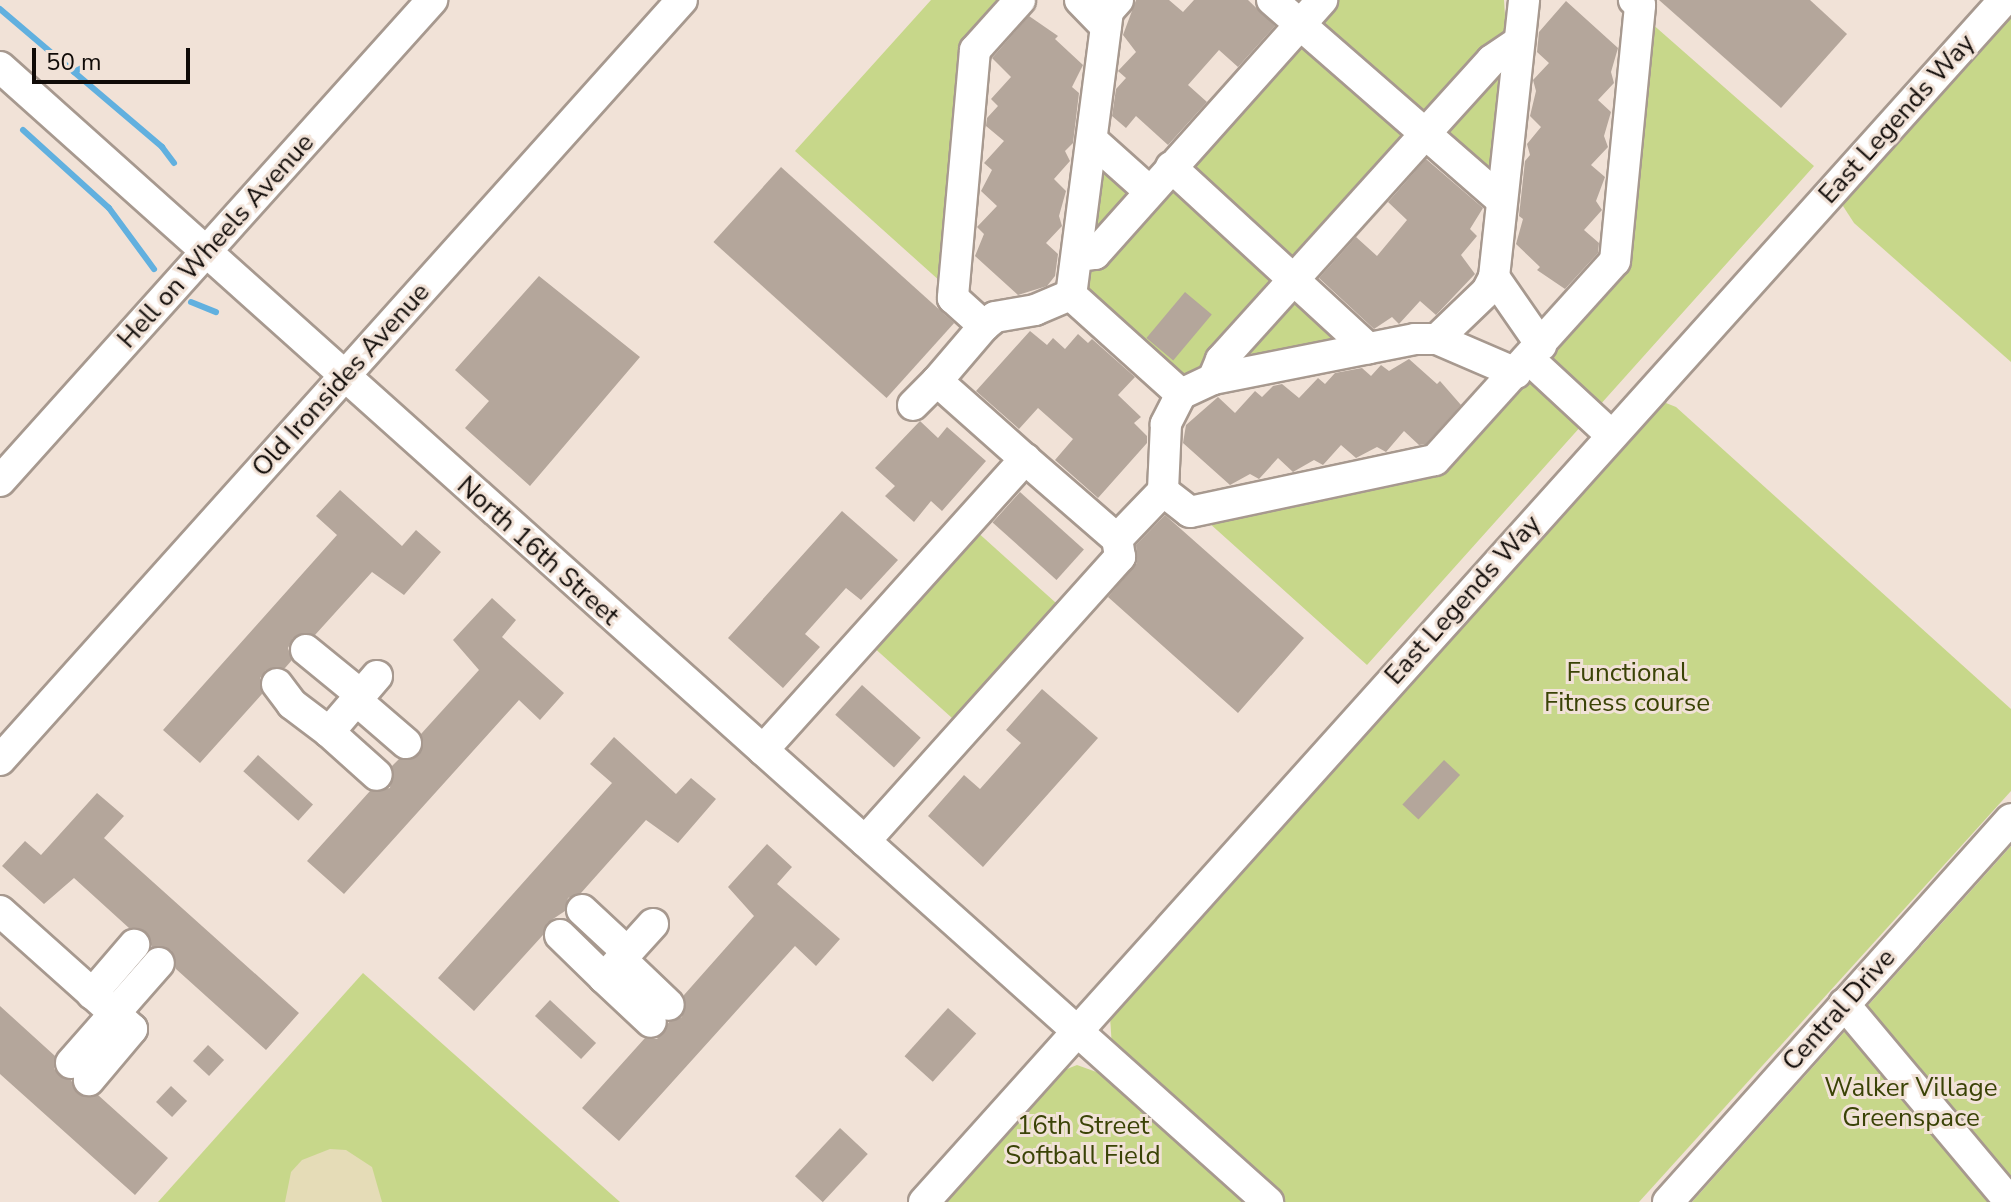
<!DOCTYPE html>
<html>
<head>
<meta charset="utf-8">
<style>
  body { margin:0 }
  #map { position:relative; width:2011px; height:1202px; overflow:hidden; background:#f1e2d7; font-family:"Nunito Sans",sans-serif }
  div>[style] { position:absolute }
  .green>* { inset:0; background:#c7d78a; transform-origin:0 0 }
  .sand>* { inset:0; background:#e5dcb7 }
  .stream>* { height:6px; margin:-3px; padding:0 3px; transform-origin:3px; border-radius:3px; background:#61b0df }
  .building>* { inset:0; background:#b4a69b; transform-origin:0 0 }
  .roads { filter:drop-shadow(2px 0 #a7998f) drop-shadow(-2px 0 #a7998f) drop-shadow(0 2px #a7998f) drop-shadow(0 -2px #a7998f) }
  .minor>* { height:30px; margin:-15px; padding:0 15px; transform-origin:15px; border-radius:15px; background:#fff }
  span { translate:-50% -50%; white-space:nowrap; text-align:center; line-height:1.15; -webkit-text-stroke:6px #f1e2d7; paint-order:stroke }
  .street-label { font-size:26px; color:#100b08 }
  .park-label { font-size:26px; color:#3a4306 }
  .scale { position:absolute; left:32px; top:48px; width:158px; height:36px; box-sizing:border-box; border:4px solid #100b08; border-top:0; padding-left:10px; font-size:24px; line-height:28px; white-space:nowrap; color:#100b08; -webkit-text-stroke:6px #f1e2d7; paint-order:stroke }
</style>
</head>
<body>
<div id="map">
  <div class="green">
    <i style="clip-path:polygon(931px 0,1006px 0,971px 44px,941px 282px,795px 151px)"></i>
    <i style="clip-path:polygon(1281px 0,1504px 0,1508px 64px,1494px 183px,1424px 127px,1286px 281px,1353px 342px,1183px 379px,1087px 295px,1096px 159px,1151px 201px,1310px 26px)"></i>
    <i style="clip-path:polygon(2011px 13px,2011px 362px,1854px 223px,1843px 206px,1848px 194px)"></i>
    <i style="clip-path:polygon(1650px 22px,1814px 166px,1367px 665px,1208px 522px,1444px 464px,1620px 268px)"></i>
    <i style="clip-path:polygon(1666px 403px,1676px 407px,2011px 709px,2011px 791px,1639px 1202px,1284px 1202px,1112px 1047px,1110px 1017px,1656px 406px)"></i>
    <i style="left:975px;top:530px;width:118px;height:155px;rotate:42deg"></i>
    <i style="clip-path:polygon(2011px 846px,2011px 1202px,1692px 1202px)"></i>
    <i style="clip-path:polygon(363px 973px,620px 1202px,158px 1202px)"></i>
    <i style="clip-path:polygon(1077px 1065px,1102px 1074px,1246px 1202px,944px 1202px,1062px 1071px)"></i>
  </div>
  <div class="sand">
    <i style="clip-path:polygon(330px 1149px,346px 1150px,372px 1167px,382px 1202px,285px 1202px,291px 1172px,302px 1160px)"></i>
  </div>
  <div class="stream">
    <i style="left:0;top:9px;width:213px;rotate:40.4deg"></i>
    <i style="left:162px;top:147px;width:20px;rotate:53deg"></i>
    <i style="left:74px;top:72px;width:20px;rotate:-27deg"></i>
    <i style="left:23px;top:130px;width:116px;rotate:42.2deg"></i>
    <i style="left:109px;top:208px;width:76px;rotate:53.6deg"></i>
    <i style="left:191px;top:302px;width:27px;rotate:22deg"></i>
  </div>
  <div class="building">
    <i style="clip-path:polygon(1136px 0,1169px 0,1183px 12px,1194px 0,1248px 0,1275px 26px,1238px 67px,1219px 50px,1188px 85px,1207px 102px,1168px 145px,1136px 116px,1126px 128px,1112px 116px,1116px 89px,1126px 78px,1118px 71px,1136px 52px,1123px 35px)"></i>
    <i style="clip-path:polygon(1659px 0,1810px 0,1847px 34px,1781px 108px)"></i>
    <i style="clip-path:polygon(1566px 1px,1618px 48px,1611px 72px,1614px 83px,1598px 100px,1611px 112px,1604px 136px,1608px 147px,1591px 165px,1605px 177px,1596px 201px,1602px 210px,1584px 230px,1599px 243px,1598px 253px,1565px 289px,1537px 270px,1540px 267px,1516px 244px,1523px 219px,1519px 216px,1525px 161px,1530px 155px,1527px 144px,1541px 127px,1530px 116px,1536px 91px,1533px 80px,1549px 63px,1537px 52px,1539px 32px)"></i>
    <i style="clip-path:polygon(1029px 16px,1058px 36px,1055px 39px,1083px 65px,1072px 87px,1079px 93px,1073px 143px,1065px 151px,1070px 161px,1054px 179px,1066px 191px,1059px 216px,1062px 226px,1046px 243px,1058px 254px,1055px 276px,1047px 286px,1018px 295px,975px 256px,984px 234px,977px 227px,997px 206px,981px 191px,992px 170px,984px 163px,1004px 141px,986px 126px,987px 118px,998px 106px,991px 99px,1011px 77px,992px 58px)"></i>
    <i style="clip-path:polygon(1426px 159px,1483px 208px,1470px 229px,1477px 236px,1461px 255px,1475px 274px,1436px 315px,1420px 301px,1399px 324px,1392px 317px,1374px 329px,1319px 278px,1356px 237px,1377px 256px,1407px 220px,1388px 202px)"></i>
    <i style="left:781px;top:167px;width:233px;height:101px;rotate:42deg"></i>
    <i style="clip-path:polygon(539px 276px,640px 357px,530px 486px,465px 428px,489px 401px,455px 370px)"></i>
    <i style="left:1185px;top:292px;width:35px;height:60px;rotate:40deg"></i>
    <i style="clip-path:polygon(1030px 331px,1047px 345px,1053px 338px,1065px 349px,1078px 334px,1088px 343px,1092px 339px,1135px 377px,1118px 395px,1141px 417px,1134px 423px,1147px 436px,1147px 443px,1098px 498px,1055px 460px,1073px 439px,1038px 408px,1019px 429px,976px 391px)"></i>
    <i style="clip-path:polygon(1409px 359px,1437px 384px,1440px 381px,1461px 405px,1426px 444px,1419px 445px,1404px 431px,1386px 452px,1377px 447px,1356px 458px,1341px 445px,1323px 465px,1314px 460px,1293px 472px,1278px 458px,1259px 479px,1250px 474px,1230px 485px,1183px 443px,1186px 425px,1218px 397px,1235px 413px,1255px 391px,1262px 397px,1273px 386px,1282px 384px,1299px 398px,1318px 378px,1325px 384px,1335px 373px,1362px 368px,1371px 376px,1381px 365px,1389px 371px)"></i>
    <i style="clip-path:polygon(920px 421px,938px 438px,947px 427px,986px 461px,942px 511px,931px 501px,914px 522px,885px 496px,895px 486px,875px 468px)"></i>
    <i style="clip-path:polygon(340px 490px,402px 546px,416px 530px,441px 552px,404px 595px,372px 572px,315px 635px,293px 638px,288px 648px,292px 660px,285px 668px,266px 670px,260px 678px,262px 694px,200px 763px,163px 730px,337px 535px,316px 516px)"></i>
    <i style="left:1020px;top:492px;width:86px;height:41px;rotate:42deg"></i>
    <i style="clip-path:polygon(842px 511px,898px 560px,861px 600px,846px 588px,805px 634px,820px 647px,783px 688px,728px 638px)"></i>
    <i style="clip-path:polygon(1165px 515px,1304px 638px,1238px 713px,1108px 597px,1137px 563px,1136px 545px)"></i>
    <i style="clip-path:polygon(492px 598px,516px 620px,502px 637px,564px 693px,540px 720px,519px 700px,344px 894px,307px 861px,370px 791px,390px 788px,392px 766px,399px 759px,420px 754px,421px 734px,479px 670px,453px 640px)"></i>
    <i style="left:862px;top:685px;width:79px;height:40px;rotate:42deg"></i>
    <i style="clip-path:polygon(1042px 689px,1098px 738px,983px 867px,928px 816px,964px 775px,980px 789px,1021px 743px,1006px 730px)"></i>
    <i style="clip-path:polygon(614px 737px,676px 794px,691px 778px,716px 799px,678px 843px,646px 820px,581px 893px,568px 898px,565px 911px,547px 923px,543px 935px,474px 1011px,438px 978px,612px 783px,590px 764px)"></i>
    <i style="left:258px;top:755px;width:74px;height:22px;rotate:42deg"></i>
    <i style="left:1444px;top:760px;width:22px;height:61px;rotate:43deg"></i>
    <i style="clip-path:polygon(97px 793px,124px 816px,104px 838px,299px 1013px,266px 1050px,176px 969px,171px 950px,152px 947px,146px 932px,129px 928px,74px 878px,44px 904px,2px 866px,25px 841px,41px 855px)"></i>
    <i style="clip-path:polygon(767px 844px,792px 867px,777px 884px,840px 939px,816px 966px,795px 946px,619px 1141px,582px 1108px,645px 1038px,657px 1039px,669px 1022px,682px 1017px,684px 995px,754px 916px,728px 887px)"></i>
    <i style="left:550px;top:1000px;width:63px;height:22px;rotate:43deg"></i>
    <i style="clip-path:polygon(0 1006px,55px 1056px,54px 1069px,71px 1080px,77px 1093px,98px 1095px,168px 1158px,135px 1195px,0 1074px)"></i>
    <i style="left:948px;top:1008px;width:38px;height:65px;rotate:42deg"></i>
    <i style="left:208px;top:1045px;width:22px;height:22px;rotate:43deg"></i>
    <i style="left:171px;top:1086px;width:22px;height:22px;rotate:43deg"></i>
    <i style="left:840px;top:1128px;width:38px;height:66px;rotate:43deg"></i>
  </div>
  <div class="roads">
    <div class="minor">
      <i style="left:1020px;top:0;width:67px;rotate:132deg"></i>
      <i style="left:975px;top:50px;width:249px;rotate:95.1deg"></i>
      <i style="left:953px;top:298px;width:42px;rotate:42.1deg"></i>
      <i style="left:984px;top:326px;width:14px;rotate:-39deg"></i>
      <i style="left:995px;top:317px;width:41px;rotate:-9.9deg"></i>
      <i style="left:1035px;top:310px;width:39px;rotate:-23deg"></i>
      <i style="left:1080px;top:0;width:37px;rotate:46deg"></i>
      <i style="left:1118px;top:0;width:15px;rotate:132deg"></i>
      <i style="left:1108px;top:11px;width:286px;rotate:97.4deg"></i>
      <i style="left:1071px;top:295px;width:148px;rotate:42deg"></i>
      <i style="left:1181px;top:394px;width:35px;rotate:-25deg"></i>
      <i style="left:1213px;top:379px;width:206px;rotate:-11.2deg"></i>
      <i style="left:1415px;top:339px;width:22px"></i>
      <i style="left:1437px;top:339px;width:69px;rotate:-43.8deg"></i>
      <i style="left:1487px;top:291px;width:16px;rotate:-63deg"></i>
      <i style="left:1494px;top:277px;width:279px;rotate:-83.8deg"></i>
      <i style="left:1272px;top:0;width:301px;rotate:41.1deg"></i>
      <i style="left:0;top:67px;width:1702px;rotate:41.83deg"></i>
      <i style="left:1092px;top:140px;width:76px;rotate:41.8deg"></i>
      <i style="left:1171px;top:167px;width:268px;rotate:42.6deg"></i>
      <i style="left:1078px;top:256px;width:17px;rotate:-7deg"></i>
      <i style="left:1095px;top:254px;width:341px;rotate:-48.2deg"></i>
      <i style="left:1494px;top:277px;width:83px;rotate:55.3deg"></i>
      <i style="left:984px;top:326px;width:72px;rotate:130.5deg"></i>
      <i style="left:937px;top:381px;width:118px;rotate:41.6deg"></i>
      <i style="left:1437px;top:339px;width:86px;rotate:23.3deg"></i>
      <i style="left:1529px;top:359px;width:110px;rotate:42.8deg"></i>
      <i style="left:1213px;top:379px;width:21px;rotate:-67deg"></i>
      <i style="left:1221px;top:360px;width:303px;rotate:-47.9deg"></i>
      <i style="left:1424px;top:135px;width:101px;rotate:-47.8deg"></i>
      <i style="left:1492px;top:60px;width:29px;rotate:-34deg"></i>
      <i style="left:1181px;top:394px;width:34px;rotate:117deg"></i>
      <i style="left:1166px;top:424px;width:67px;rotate:92.6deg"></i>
      <i style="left:1163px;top:491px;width:34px;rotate:38deg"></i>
      <i style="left:1190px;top:512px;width:250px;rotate:-12deg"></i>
      <i style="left:1435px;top:460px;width:268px;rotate:-47.9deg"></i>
      <i style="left:1615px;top:261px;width:257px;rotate:-84.4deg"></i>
      <i style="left:1640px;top:5px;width:8px;rotate:-140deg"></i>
      <i style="left:913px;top:405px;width:34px;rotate:-45deg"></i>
      <i style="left:0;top:481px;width:647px;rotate:-48.07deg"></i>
      <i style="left:306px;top:650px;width:71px;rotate:39.3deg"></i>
      <i style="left:377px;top:676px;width:74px;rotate:130.6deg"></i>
      <i style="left:329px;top:732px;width:64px;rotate:41.9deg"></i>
      <i style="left:277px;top:684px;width:25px;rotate:53deg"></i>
      <i style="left:292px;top:704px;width:46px;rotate:37.1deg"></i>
      <i style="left:356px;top:700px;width:66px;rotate:40.7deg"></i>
      <i style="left:763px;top:750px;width:392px;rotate:-48deg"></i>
      <i style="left:1025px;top:459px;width:122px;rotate:41deg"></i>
      <i style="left:1117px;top:539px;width:66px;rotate:-46.2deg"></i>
      <i style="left:0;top:760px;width:1021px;rotate:-48.1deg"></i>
      <i style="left:865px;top:841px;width:382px;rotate:-48.1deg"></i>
      <i style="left:1120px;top:557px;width:18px;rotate:-99deg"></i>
      <i style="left:582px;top:910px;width:62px;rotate:43deg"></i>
      <i style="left:0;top:911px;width:177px;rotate:41.8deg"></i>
      <i style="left:132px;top:1029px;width:67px;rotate:130.1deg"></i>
      <i style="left:560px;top:935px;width:62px;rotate:44.3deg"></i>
      <i style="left:604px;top:978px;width:73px;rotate:-47.8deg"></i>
      <i style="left:621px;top:959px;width:66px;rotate:43.8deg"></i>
      <i style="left:604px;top:978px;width:64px;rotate:43.1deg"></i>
      <i style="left:92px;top:994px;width:65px;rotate:-49.4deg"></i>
      <i style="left:1844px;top:1004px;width:258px;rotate:50deg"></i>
      <i style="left:71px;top:1063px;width:133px;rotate:-48.7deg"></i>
      <i style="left:924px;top:1202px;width:1616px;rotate:-48.06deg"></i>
      <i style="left:1668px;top:1202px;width:514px;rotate:-48.15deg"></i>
    </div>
  </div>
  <div class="street-label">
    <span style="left:1897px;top:119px;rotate:-48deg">East Legends Way</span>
    <span style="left:216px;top:241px;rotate:-48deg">Hell on Wheels Avenue</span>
    <span style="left:341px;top:380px;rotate:-48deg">Old Ironsides Avenue</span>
    <span style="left:538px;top:551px;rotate:42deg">North 16th Street</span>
    <span style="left:1463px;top:600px;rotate:-48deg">East Legends Way</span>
    <span style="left:1839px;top:1010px;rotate:-48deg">Central Drive</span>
  </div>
  <div class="park-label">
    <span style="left:1627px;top:688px">Functional<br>Fitness course</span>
    <span style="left:1911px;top:1103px">Walker Village<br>Greenspace</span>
    <span style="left:1083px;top:1141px">16th Street<br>Softball Field</span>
  </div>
  <div class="scale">50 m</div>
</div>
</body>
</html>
